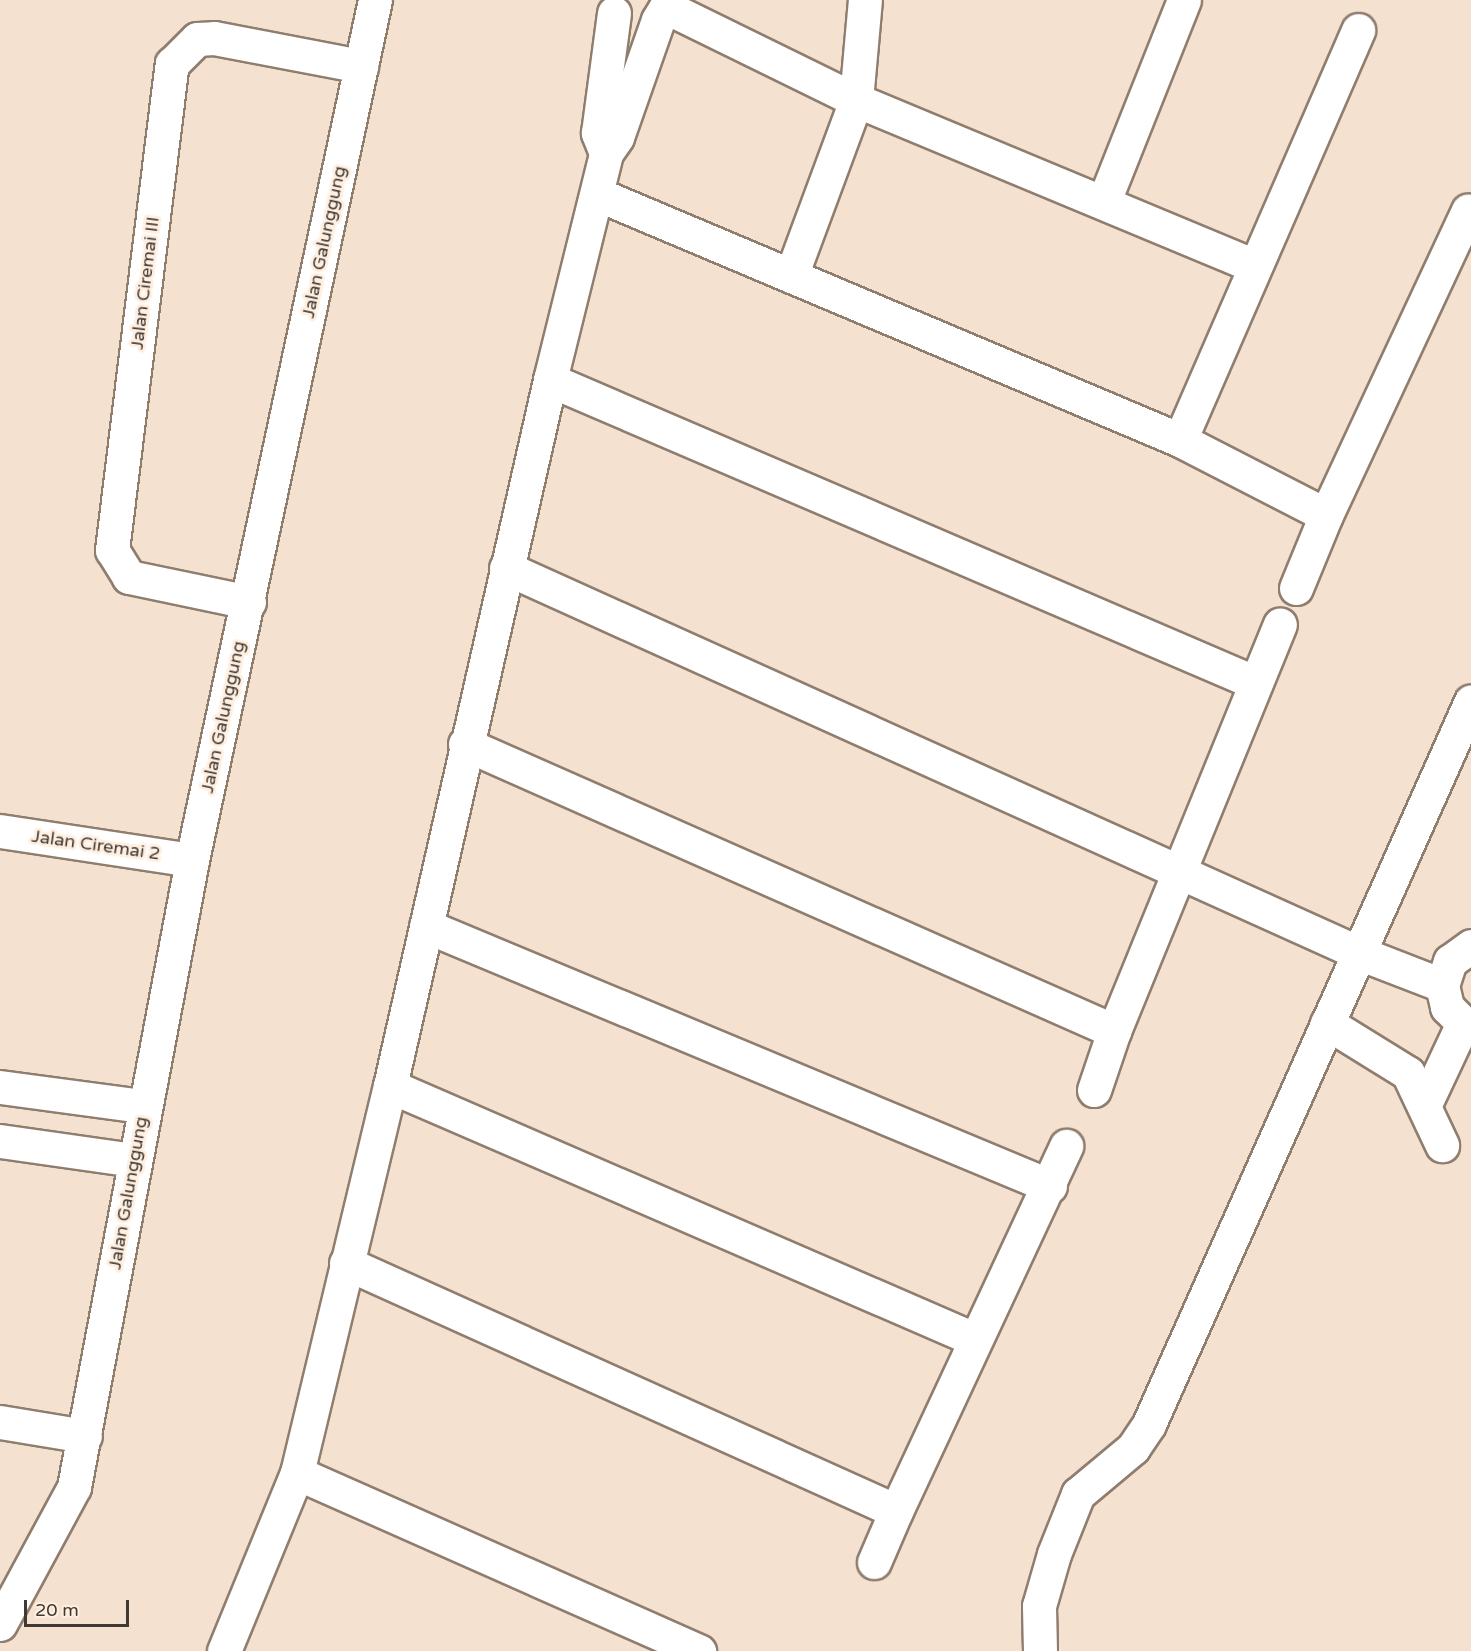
<!DOCTYPE html>
<html>
<head>
<meta charset="utf-8">
<style>
  body { margin:0 }
  #map { position:relative; width:1471px; height:1651px; overflow:hidden; background:#f5e1d0; font-family:"Varela Round",sans-serif }
  div>[style] { position:absolute }
  .roads { filter:drop-shadow(2px 0 #8f7d6e) drop-shadow(-2px 0 #8f7d6e) drop-shadow(0 2px #8f7d6e) drop-shadow(0 -2px #8f7d6e) }
  .minor>* { height:33px; margin:-16.5px; padding:0 16.5px; transform-origin:16.5px; border-radius:16.5px; background:#fff }
  span { translate:-50% -50%; white-space:nowrap; text-align:center; line-height:1.15; -webkit-text-stroke:6px #ffefe1; paint-order:stroke }
  .street-label { font-size:18px; color:#403832 }
  .scale { position:absolute; left:24px; top:1600px; width:105px; height:27px; box-sizing:border-box; border:3px solid #403832; border-top:0; padding-left:8px; font-size:18px; line-height:21px; white-space:nowrap; color:#403832; -webkit-text-stroke:4px #ffefe1; paint-order:stroke }
</style>
</head>
<body>
<div id="map">
  <div class="roads">
    <div class="minor">
      <i style="left:668px;top:8px;width:209px;rotate:26.1deg"></i>
      <i style="left:856px;top:100px;width:431px;rotate:22.6deg"></i>
      <i style="left:606px;top:153px;width:22px;rotate:-112deg"></i>
      <i style="left:598px;top:133px;width:121px;rotate:-82.4deg"></i>
      <i style="left:597px;top:194px;width:633px;rotate:22.88deg"></i>
      <i style="left:1180px;top:440px;width:164px;rotate:27.2deg"></i>
      <i style="left:1104px;top:201px;width:216px;rotate:-68.3deg"></i>
      <i style="left:791px;top:276px;width:188px;rotate:-69.7deg"></i>
      <i style="left:856px;top:100px;width:100px;rotate:-84.9deg"></i>
      <i style="left:550px;top:380px;width:768px;rotate:23.23deg"></i>
      <i style="left:1180px;top:440px;width:447px;rotate:-66.5deg"></i>
      <i style="left:506px;top:568px;width:936px;rotate:24.29deg"></i>
      <i style="left:1359px;top:953px;width:89px;rotate:21.1deg"></i>
      <i style="left:1296px;top:588px;width:79px;rotate:-67.7deg"></i>
      <i style="left:1326px;top:515px;width:336px;rotate:-65deg"></i>
      <i style="left:249px;top:602px;width:123px;rotate:-168.2deg"></i>
      <i style="left:129px;top:577px;width:32px;rotate:-122deg"></i>
      <i style="left:112px;top:550px;width:490px;rotate:-83deg"></i>
      <i style="left:172px;top:64px;width:35px;rotate:-45deg"></i>
      <i style="left:197px;top:39px;width:17px;rotate:-3deg"></i>
      <i style="left:214px;top:38px;width:150px;rotate:10.8deg"></i>
      <i style="left:465px;top:744px;width:710px;rotate:23.86deg"></i>
      <i style="left:0;top:831px;width:194px;rotate:8.6deg"></i>
      <i style="left:426px;top:926px;width:676px;rotate:22.62deg"></i>
      <i style="left:1471px;top:946px;width:26px;rotate:144deg"></i>
      <i style="left:1450px;top:961px;width:25px;rotate:108deg"></i>
      <i style="left:1442px;top:985px;width:23px;rotate:77deg"></i>
      <i style="left:1447px;top:1007px;width:23px;rotate:45deg"></i>
      <i style="left:1463px;top:1023px;width:8px;rotate:14deg"></i>
      <i style="left:1327px;top:1023px;width:95px;rotate:31.7deg"></i>
      <i style="left:1408px;top:1073px;width:80px;rotate:64.7deg"></i>
      <i style="left:390px;top:1086px;width:636px;rotate:23.42deg"></i>
      <i style="left:0;top:1087px;width:144px;rotate:7.6deg"></i>
      <i style="left:1094px;top:1090px;width:62px;rotate:-71.3deg"></i>
      <i style="left:1114px;top:1031px;width:439px;rotate:-67.8deg"></i>
      <i style="left:1425px;top:1104px;width:89px;rotate:-64.9deg"></i>
      <i style="left:0;top:1141px;width:135px;rotate:8.1deg"></i>
      <i style="left:346px;top:1263px;width:603px;rotate:24.27deg"></i>
      <i style="left:896px;top:1511px;width:403px;rotate:-65deg"></i>
      <i style="left:0;top:1422px;width:86px;rotate:9.4deg"></i>
      <i style="left:297px;top:1473px;width:440px;rotate:23.9deg"></i>
      <i style="left:874px;top:1562px;width:56px;rotate:-66.7deg"></i>
      <i style="left:0;top:1624px;width:156px;rotate:-61.6deg"></i>
      <i style="left:74px;top:1487px;width:638px;rotate:-79.34deg"></i>
      <i style="left:192px;top:860px;width:879px;rotate:-77.99deg"></i>
      <i style="left:224px;top:1651px;width:192px;rotate:-67.7deg"></i>
      <i style="left:297px;top:1473px;width:398px;rotate:-76.5deg"></i>
      <i style="left:390px;top:1086px;width:724px;rotate:-77.23deg"></i>
      <i style="left:550px;top:380px;width:234px;rotate:-76.1deg"></i>
      <i style="left:606px;top:153px;width:19px;rotate:-55deg"></i>
      <i style="left:617px;top:137px;width:124px;rotate:-70.7deg"></i>
      <i style="left:658px;top:20px;width:23px;rotate:-59deg"></i>
      <i style="left:1040px;top:1651px;width:45px;rotate:-91.3deg"></i>
      <i style="left:1039px;top:1606px;width:54px;rotate:-73.9deg"></i>
      <i style="left:1054px;top:1554px;width:65px;rotate:-68.2deg"></i>
      <i style="left:1078px;top:1494px;width:72px;rotate:-39.9deg"></i>
      <i style="left:1133px;top:1448px;width:29px;rotate:-56deg"></i>
      <i style="left:1149px;top:1424px;width:791px;rotate:-65.99deg"></i>
    </div>
  </div>
  <div class="street-label">
    <span style="left:324px;top:242px;rotate:-78deg">Jalan Galunggung</span>
    <span style="left:145px;top:283px;rotate:-83deg">Jalan Ciremai III</span>
    <span style="left:223px;top:717px;rotate:-78deg">Jalan Galunggung</span>
    <span style="left:96px;top:845px;rotate:8deg">Jalan Ciremai 2</span>
    <span style="left:128px;top:1193px;rotate:-80deg">Jalan Galunggung</span>
  </div>
  <div class="scale">20 m</div>
</div>
</body>
</html>
